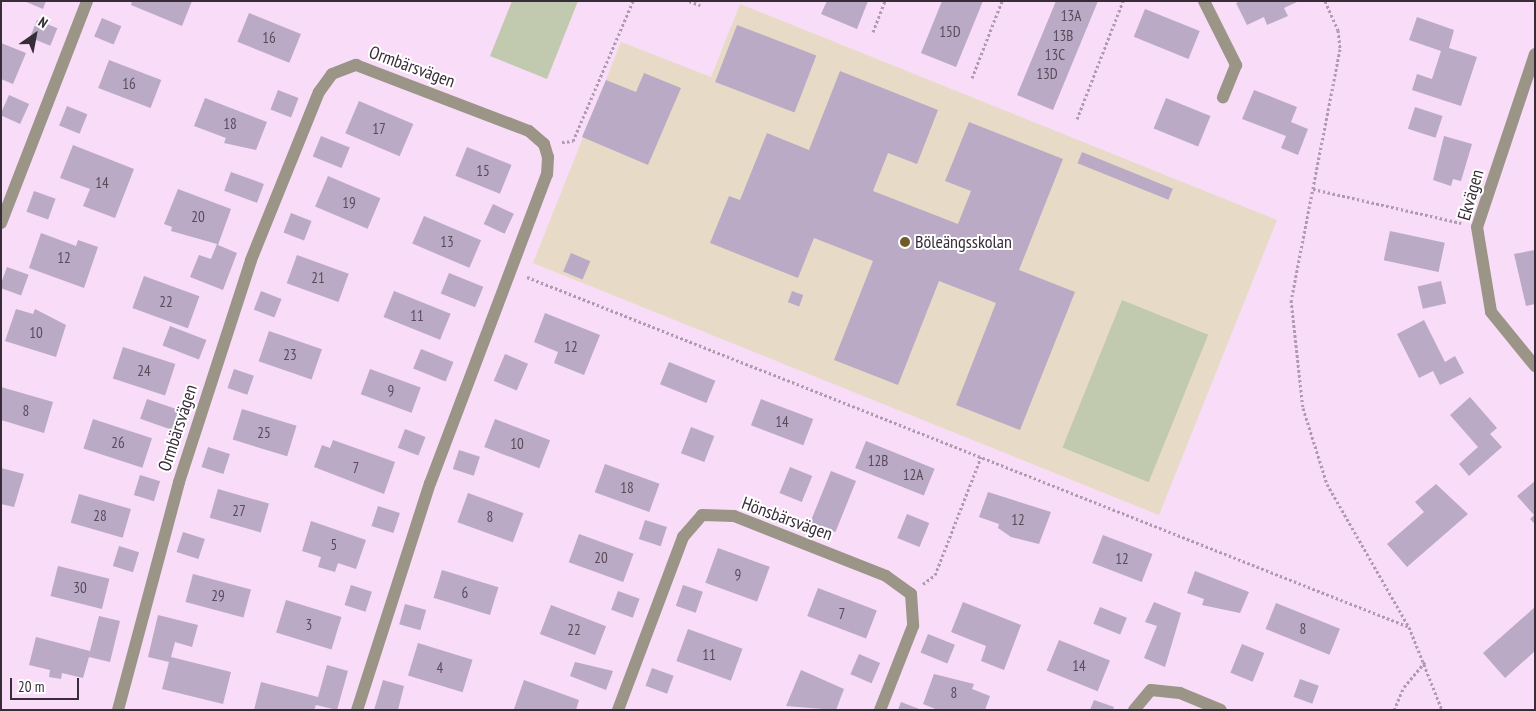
<!DOCTYPE html>
<html>
<head>
<meta charset="utf-8">
<style>
  body { margin:0 }
  #map { position:relative; width:1536px; height:711px; overflow:hidden; background:#f8dcf8; font-family:"PT Sans Narrow",sans-serif }
  div>[style] { position:absolute }
  .education>* { inset:0; background:#e7dbc7 }
  .green>* { inset:0; background:#c1caaf; transform-origin:0 0 }
  .building>* { inset:0; background:#baaac5; transform-origin:0 0 }
  .path>* { height:3px; margin-top:-1.5px; transform-origin:0; background:repeating-linear-gradient(90deg,#b09ab0 0 2.5px,transparent 0 5px) }
  .minor>* { height:12px; margin:-6px; padding:0 6px; transform-origin:6px; border-radius:6px; background:#9a9587 }
  .dots>* { width:14px; height:14px; translate:-50% -50%; box-sizing:border-box; border:2px solid #fff; border-radius:50% }
  span { translate:-50% -50%; white-space:nowrap; text-align:center; line-height:1.15; -webkit-text-stroke:4px #fff; paint-order:stroke }
  .number-label { font-size:15px; color:#584c5a }
  .number-label span { -webkit-text-stroke-width:0 }
  .street-label { font-size:18px; color:#372c37 }
  .poi-label { font-size:18px; color:#372c37 }
  .left { translate:0 -50%; text-align:left }
  .frame { position:absolute; inset:0; border:2px solid #372c37; pointer-events:none }
  .north { position:absolute; left:10px; top:10px; width:50px; height:50px; -webkit-text-stroke:4px #fff; paint-order:stroke; rotate:33deg; font-size:14px; font-weight:700; line-height:20px; text-align:center; color:#372c37 }
  .north::after { content:''; display:block; margin:auto; width:18px; height:22px; background:#372c37; clip-path:polygon(50% 0,100% 100%,50% 72%,0 100%) }
  .scale { position:absolute; left:10px; top:678px; width:69px; height:22px; box-sizing:border-box; border:2px solid #372c37; border-top:0; padding-left:6px; font-size:15px; line-height:18px; white-space:nowrap; color:#372c37; -webkit-text-stroke:4px #fff; paint-order:stroke }
</style>
</head>
<body>
<div id="map">
  <div class="education">
    <i style="clip-path:polygon(740px 4px,1277px 220px,1159px 515px,533px 263px,621px 42px,711px 77px)"></i>
  </div>
  <div class="green">
    <i style="clip-path:polygon(512px 1px,578px 1px,547px 79px,490px 56px)"></i>
    <i style="left:1122px;top:300px;width:93px;height:159px;rotate:22deg"></i>
  </div>
  <div class="building">
    <i style="clip-path:polygon(24px 1px,46px 1px,43px 9px)"></i>
    <i style="clip-path:polygon(132px 1px,192px 1px,182px 26px,131px 5px)"></i>
    <i style="clip-path:polygon(827px 1px,868px 1px,857px 29px,821px 14px)"></i>
    <i style="clip-path:polygon(942px 1px,983px 1px,956px 67px,921px 53px)"></i>
    <i style="clip-path:polygon(1056px 1px,1098px 1px,1053px 110px,1017px 95px)"></i>
    <i style="clip-path:polygon(1241px 1px,1299px 1px,1284px 8px,1288px 16px,1267px 25px,1264px 17px,1247px 25px,1236px 3px)"></i>
    <i style="left:1145px;top:9px;width:59px;height:30px;rotate:22deg"></i>
    <i style="left:249px;top:13px;width:56px;height:31px;rotate:22deg"></i>
    <i style="clip-path:polygon(1417px 17px,1454px 30px,1449px 48px,1477px 57px,1461px 106px,1412px 90px,1417px 74px,1432px 79px,1441px 51px,1409px 40px)"></i>
    <i style="left:102px;top:18px;width:21px;height:20px;rotate:23deg"></i>
    <i style="left:37px;top:20px;width:22px;height:19px;rotate:22deg"></i>
    <i style="left:737px;top:25px;width:85px;height:61px;rotate:21deg"></i>
    <i style="clip-path:polygon(1px 43px,26px 53px,13px 84px,1px 79px)"></i>
    <i style="left:109px;top:60px;width:56px;height:30px;rotate:21deg"></i>
    <i style="clip-path:polygon(840px 71px,938px 110px,917px 164px,888px 153px,873px 191px,958px 224px,971px 191px,945px 181px,969px 122px,1063px 159px,1019px 270px,1075px 292px,1020px 430px,956px 405px,996px 303px,939px 281px,898px 385px,834px 360px,873px 261px,814px 238px,798px 278px,710px 243px,729px 196px,740px 200px,767px 133px,809px 150px)"></i>
    <i style="clip-path:polygon(644px 73px,681px 88px,648px 165px,582px 137px,606px 80px,636px 92px)"></i>
    <i style="left:278px;top:90px;width:22px;height:21px;rotate:21deg"></i>
    <i style="clip-path:polygon(1254px 90px,1297px 107px,1291px 122px,1308px 129px,1298px 155px,1281px 148px,1286px 136px,1242px 119px)"></i>
    <i style="left:9px;top:95px;width:22px;height:22px;rotate:24deg"></i>
    <i style="clip-path:polygon(205px 98px,267px 122px,256px 150px,224px 143px,226px 138px,194px 126px)"></i>
    <i style="left:1166px;top:98px;width:48px;height:33px;rotate:22deg"></i>
    <i style="left:359px;top:101px;width:59px;height:35px;rotate:23deg"></i>
    <i style="left:67px;top:106px;width:22px;height:21px;rotate:22deg"></i>
    <i style="left:1415px;top:107px;width:29px;height:23px;rotate:18deg"></i>
    <i style="left:321px;top:136px;width:31px;height:22px;rotate:22deg"></i>
    <i style="clip-path:polygon(1444px 136px,1472px 144px,1461px 181px,1453px 179px,1451px 186px,1433px 180px)"></i>
    <i style="clip-path:polygon(73px 145px,134px 169px,115px 218px,83px 206px,90px 189px,60px 178px)"></i>
    <i style="left:467px;top:147px;width:48px;height:31px;rotate:22deg"></i>
    <i style="left:1082px;top:152px;width:98px;height:12px;rotate:22deg"></i>
    <i style="left:231px;top:172px;width:35px;height:20px;rotate:20deg"></i>
    <i style="left:328px;top:176px;width:57px;height:33px;rotate:23deg"></i>
    <i style="clip-path:polygon(178px 189px,231px 209px,218px 245px,237px 253px,223px 290px,190px 277px,199px 255px,211px 259px,217px 244px,171px 231px,172px 227px,164px 224px)"></i>
    <i style="left:34px;top:191px;width:23px;height:22px;rotate:20deg"></i>
    <i style="left:493px;top:204px;width:23px;height:22px;rotate:25deg"></i>
    <i style="left:291px;top:213px;width:22px;height:21px;rotate:21deg"></i>
    <i style="left:424px;top:216px;width:62px;height:30px;rotate:23deg"></i>
    <i style="left:1390px;top:231px;width:56px;height:30px;rotate:12deg"></i>
    <i style="clip-path:polygon(41px 233px,76px 246px,78px 240px,98px 247px,84px 288px,29px 268px)"></i>
    <i style="clip-path:polygon(1535px 250px,1535px 304px,1526px 306px,1514px 254px)"></i>
    <i style="left:571px;top:253px;width:21px;height:20px;rotate:23deg"></i>
    <i style="left:297px;top:255px;width:55px;height:30px;rotate:20deg"></i>
    <i style="left:7px;top:267px;width:23px;height:22px;rotate:20deg"></i>
    <i style="left:449px;top:273px;width:37px;height:22px;rotate:22deg"></i>
    <i style="left:144px;top:276px;width:59px;height:34px;rotate:20deg"></i>
    <i style="left:1441px;top:281px;width:23px;height:24px;rotate:77deg"></i>
    <i style="left:261px;top:291px;width:22px;height:20px;rotate:21deg"></i>
    <i style="left:394px;top:291px;width:61px;height:28px;rotate:22deg"></i>
    <i style="left:792px;top:291px;width:12px;height:12px;rotate:20deg"></i>
    <i style="clip-path:polygon(16px 309px,33px 314px,35px 309px,66px 325px,56px 357px,5px 341px)"></i>
    <i style="clip-path:polygon(545px 313px,600px 335px,584px 375px,554px 363px,558px 352px,534px 342px)"></i>
    <i style="clip-path:polygon(1424px 320px,1445px 362px,1455px 356px,1464px 373px,1440px 385px,1433px 371px,1419px 378px,1397px 334px)"></i>
    <i style="left:170px;top:326px;width:39px;height:21px;rotate:21deg"></i>
    <i style="left:269px;top:331px;width:56px;height:32px;rotate:19deg"></i>
    <i style="left:123px;top:347px;width:55px;height:33px;rotate:18deg"></i>
    <i style="left:421px;top:349px;width:35px;height:21px;rotate:22deg"></i>
    <i style="left:505px;top:354px;width:25px;height:29px;rotate:23deg"></i>
    <i style="left:669px;top:362px;width:50px;height:24px;rotate:22deg"></i>
    <i style="left:234px;top:369px;width:21px;height:20px;rotate:19deg"></i>
    <i style="left:370px;top:369px;width:54px;height:27px;rotate:20deg"></i>
    <i style="clip-path:polygon(1px 387px,53px 402px,44px 433px,1px 420px)"></i>
    <i style="clip-path:polygon(1470px 397px,1497px 428px,1490px 434px,1502px 447px,1469px 476px,1459px 464px,1478px 447px,1450px 415px)"></i>
    <i style="left:147px;top:399px;width:37px;height:21px;rotate:19deg"></i>
    <i style="left:761px;top:399px;width:56px;height:28px;rotate:21deg"></i>
    <i style="left:242px;top:409px;width:57px;height:32px;rotate:17deg"></i>
    <i style="left:93px;top:419px;width:62px;height:31px;rotate:18deg"></i>
    <i style="left:495px;top:419px;width:59px;height:30px;rotate:21deg"></i>
    <i style="left:691px;top:427px;width:25px;height:28px;rotate:21deg"></i>
    <i style="left:405px;top:429px;width:22px;height:20px;rotate:21deg"></i>
    <i style="clip-path:polygon(333px 440px,395px 462px,384px 494px,314px 467px,322px 445px,330px 448px)"></i>
    <i style="left:866px;top:441px;width:74px;height:29px;rotate:22deg"></i>
    <i style="left:208px;top:447px;width:23px;height:21px;rotate:18deg"></i>
    <i style="left:459px;top:450px;width:22px;height:20px;rotate:18deg"></i>
    <i style="left:605px;top:464px;width:58px;height:30px;rotate:20deg"></i>
    <i style="left:790px;top:467px;width:24px;height:28px;rotate:22deg"></i>
    <i style="clip-path:polygon(1px 468px,24px 474px,14px 507px,1px 504px)"></i>
    <i style="left:831px;top:471px;width:27px;height:55px;rotate:22deg"></i>
    <i style="left:140px;top:475px;width:21px;height:21px;rotate:17deg"></i>
    <i style="clip-path:polygon(1535px 481px,1535px 524px,1530px 519px,1534px 515px,1517px 496px)"></i>
    <i style="clip-path:polygon(1436px 484px,1468px 514px,1407px 567px,1387px 544px,1424px 512px,1415px 502px)"></i>
    <i style="left:218px;top:489px;width:53px;height:30px;rotate:16deg"></i>
    <i style="clip-path:polygon(988px 492px,1051px 512px,1039px 544px,1011px 537px,998px 528px,999px 524px,979px 517px)"></i>
    <i style="left:468px;top:493px;width:59px;height:31px;rotate:20deg"></i>
    <i style="left:79px;top:494px;width:54px;height:30px;rotate:16deg"></i>
    <i style="left:378px;top:506px;width:23px;height:21px;rotate:18deg"></i>
    <i style="left:907px;top:514px;width:24px;height:26px;rotate:22deg"></i>
    <i style="left:645px;top:520px;width:23px;height:20px;rotate:18deg"></i>
    <i style="clip-path:polygon(311px 521px,366px 540px,356px 569px,338px 563px,335px 572px,318px 567px,321px 557px,302px 551px)"></i>
    <i style="left:183px;top:532px;width:23px;height:21px;rotate:18deg"></i>
    <i style="left:579px;top:534px;width:58px;height:30px;rotate:20deg"></i>
    <i style="left:1103px;top:535px;width:53px;height:30px;rotate:21deg"></i>
    <i style="left:119px;top:546px;width:21px;height:21px;rotate:17deg"></i>
    <i style="left:718px;top:548px;width:55px;height:37px;rotate:20deg"></i>
    <i style="left:58px;top:566px;width:53px;height:31px;rotate:14deg"></i>
    <i style="left:442px;top:570px;width:59px;height:29px;rotate:17deg"></i>
    <i style="clip-path:polygon(1195px 571px,1249px 592px,1240px 613px,1202px 605px,1204px 599px,1187px 593px)"></i>
    <i style="left:193px;top:574px;width:60px;height:29px;rotate:15deg"></i>
    <i style="left:351px;top:585px;width:22px;height:21px;rotate:18deg"></i>
    <i style="left:683px;top:585px;width:21px;height:22px;rotate:19deg"></i>
    <i style="left:818px;top:588px;width:63px;height:30px;rotate:21deg"></i>
    <i style="left:618px;top:591px;width:23px;height:20px;rotate:20deg"></i>
    <i style="left:286px;top:600px;width:58px;height:34px;rotate:17deg"></i>
    <i style="clip-path:polygon(963px 602px,1021px 625px,1004px 670px,981px 661px,986px 646px,951px 632px)"></i>
    <i style="clip-path:polygon(1154px 602px,1181px 613px,1165px 667px,1144px 658px,1157px 626px,1145px 622px)"></i>
    <i style="left:1276px;top:603px;width:69px;height:28px;rotate:22deg"></i>
    <i style="left:405px;top:604px;width:22px;height:21px;rotate:16deg"></i>
    <i style="left:551px;top:605px;width:59px;height:31px;rotate:21deg"></i>
    <i style="left:1100px;top:607px;width:29px;height:18px;rotate:22deg"></i>
    <i style="clip-path:polygon(1535px 607px,1535px 651px,1505px 678px,1483px 653px)"></i>
    <i style="clip-path:polygon(158px 615px,198px 625px,192px 647px,175px 642px,171px 657px,231px 672px,223px 704px,162px 689px,169px 662px,148px 657px)"></i>
    <i style="clip-path:polygon(99px 616px,120px 621px,110px 662px,89px 657px,83px 678px,62px 673px,61px 679px,49px 677px,50px 670px,29px 665px,36px 637px,90px 651px)"></i>
    <i style="left:688px;top:629px;width:58px;height:34px;rotate:20deg"></i>
    <i style="left:928px;top:634px;width:29px;height:20px;rotate:22deg"></i>
    <i style="left:1059px;top:640px;width:55px;height:33px;rotate:22deg"></i>
    <i style="left:418px;top:643px;width:57px;height:34px;rotate:17deg"></i>
    <i style="left:1242px;top:644px;width:24px;height:31px;rotate:22deg"></i>
    <i style="left:859px;top:654px;width:23px;height:22px;rotate:23deg"></i>
    <i style="clip-path:polygon(575px 662px,613px 671px,606px 690px,570px 676px)"></i>
    <i style="clip-path:polygon(327px 665px,348px 671px,337px 710px,316px 705px,314px 710px,254px 710px,261px 682px,318px 697px)"></i>
    <i style="left:652px;top:668px;width:23px;height:19px;rotate:20deg"></i>
    <i style="clip-path:polygon(801px 670px,844px 689px,836px 710px,786px 706px)"></i>
    <i style="clip-path:polygon(934px 674px,974px 684px,972px 689px,990px 696px,985px 710px,938px 710px,923px 704px)"></i>
    <i style="left:1300px;top:679px;width:20px;height:19px;rotate:20deg"></i>
    <i style="clip-path:polygon(383px 680px,404px 686px,398px 710px,374px 710px)"></i>
    <i style="clip-path:polygon(524px 680px,579px 700px,576px 710px,514px 709px)"></i>
    <i style="clip-path:polygon(1094px 700px,1114px 707px,1113px 710px,1090px 710px)"></i>
    <i style="clip-path:polygon(901px 702px,922px 710px,898px 710px)"></i>
  </div>
  <div class="path">
    <i style="left:689px;top:1px;width:12px;rotate:20deg"></i>
    <i style="left:1325px;top:1px;width:32px;rotate:66deg"></i>
    <i style="left:1338px;top:30px;width:19px;rotate:84deg"></i>
    <i style="left:1340px;top:49px;width:256px;rotate:101deg"></i>
    <i style="left:1291px;top:300px;width:109px;rotate:83.7deg"></i>
    <i style="left:1303px;top:408px;width:80px;rotate:72.5deg"></i>
    <i style="left:1327px;top:484px;width:165px;rotate:60.2deg"></i>
    <i style="left:1409px;top:627px;width:89px;rotate:68.3deg"></i>
    <i style="left:873px;top:32px;width:33px;rotate:-69deg"></i>
    <i style="left:972px;top:78px;width:83px;rotate:-68.7deg"></i>
    <i style="left:1077px;top:119px;width:127px;rotate:-68.7deg"></i>
    <i style="left:562px;top:142px;width:11px;rotate:-5deg"></i>
    <i style="left:573px;top:141px;width:152px;rotate:-66.8deg"></i>
    <i style="left:1313px;top:189px;width:152px;rotate:12.9deg"></i>
    <i style="left:527px;top:277px;width:949px;rotate:21.64deg"></i>
    <i style="left:923px;top:584px;width:15px;rotate:-37deg"></i>
    <i style="left:935px;top:575px;width:127px;rotate:-68.7deg"></i>
    <i style="left:1394px;top:710px;width:25px;rotate:-67deg"></i>
    <i style="left:1404px;top:687px;width:34px;rotate:-50deg"></i>
  </div>
  <div class="minor">
    <i style="left:1204px;top:1px;width:72px;rotate:63.4deg"></i>
    <i style="left:1236px;top:65px;width:35px;rotate:112deg"></i>
    <i style="left:1535px;top:54px;width:182px;rotate:108.5deg"></i>
    <i style="left:1477px;top:227px;width:86px;rotate:80.6deg"></i>
    <i style="left:1491px;top:312px;width:70px;rotate:50.8deg"></i>
    <i style="left:1px;top:223px;width:238px;rotate:-68.8deg"></i>
    <i style="left:118px;top:710px;width:236px;rotate:-75deg"></i>
    <i style="left:179px;top:482px;width:233px;rotate:-72deg"></i>
    <i style="left:251px;top:260px;width:181px;rotate:-68deg"></i>
    <i style="left:319px;top:92px;width:22px;rotate:-54deg"></i>
    <i style="left:332px;top:74px;width:26px;rotate:-21deg"></i>
    <i style="left:356px;top:65px;width:185px;rotate:20.9deg"></i>
    <i style="left:529px;top:131px;width:20px;rotate:41deg"></i>
    <i style="left:544px;top:144px;width:14px;rotate:73deg"></i>
    <i style="left:548px;top:157px;width:17px;rotate:93deg"></i>
    <i style="left:547px;top:174px;width:330px;rotate:110.7deg"></i>
    <i style="left:430px;top:483px;width:238px;rotate:107.8deg"></i>
    <i style="left:618px;top:710px;width:185px;rotate:-69.4deg"></i>
    <i style="left:683px;top:537px;width:29px;rotate:-49deg"></i>
    <i style="left:702px;top:515px;width:32px;rotate:2deg"></i>
    <i style="left:734px;top:516px;width:163px;rotate:21.5deg"></i>
    <i style="left:886px;top:576px;width:31px;rotate:36deg"></i>
    <i style="left:911px;top:594px;width:32px;rotate:86deg"></i>
    <i style="left:913px;top:626px;width:90px;rotate:111.4deg"></i>
    <i style="left:1134px;top:710px;width:26px;rotate:-50deg"></i>
    <i style="left:1151px;top:690px;width:29px;rotate:6deg"></i>
    <i style="left:1180px;top:693px;width:44px;rotate:22.5deg"></i>
  </div>
  <div class="dots">
    <i style="left:905px;top:242px;background:#72592a"></i>
  </div>
  <div class="number-label">
    <span style="left:1071px;top:16px">13A</span>
    <span style="left:950px;top:32px">15D</span>
    <span style="left:1063px;top:36px">13B</span>
    <span style="left:269px;top:38px">16</span>
    <span style="left:1055px;top:55px">13C</span>
    <span style="left:1047px;top:74px">13D</span>
    <span style="left:129px;top:84px">16</span>
    <span style="left:230px;top:124px">18</span>
    <span style="left:379px;top:129px">17</span>
    <span style="left:483px;top:171px">15</span>
    <span style="left:102px;top:183px">14</span>
    <span style="left:349px;top:203px">19</span>
    <span style="left:198px;top:217px">20</span>
    <span style="left:447px;top:242px">13</span>
    <span style="left:64px;top:258px">12</span>
    <span style="left:318px;top:278px">21</span>
    <span style="left:166px;top:302px">22</span>
    <span style="left:417px;top:316px">11</span>
    <span style="left:36px;top:333px">10</span>
    <span style="left:571px;top:347px">12</span>
    <span style="left:290px;top:355px">23</span>
    <span style="left:144px;top:371px">24</span>
    <span style="left:391px;top:391px">9</span>
    <span style="left:26px;top:411px">8</span>
    <span style="left:782px;top:422px">14</span>
    <span style="left:264px;top:433px">25</span>
    <span style="left:118px;top:443px">26</span>
    <span style="left:517px;top:444px">10</span>
    <span style="left:878px;top:461px">12B</span>
    <span style="left:356px;top:468px">7</span>
    <span style="left:913px;top:475px">12A</span>
    <span style="left:627px;top:488px">18</span>
    <span style="left:239px;top:511px">27</span>
    <span style="left:100px;top:516px">28</span>
    <span style="left:490px;top:517px">8</span>
    <span style="left:1018px;top:520px">12</span>
    <span style="left:334px;top:545px">5</span>
    <span style="left:601px;top:558px">20</span>
    <span style="left:1122px;top:559px">12</span>
    <span style="left:738px;top:575px">9</span>
    <span style="left:80px;top:588px">30</span>
    <span style="left:465px;top:593px">6</span>
    <span style="left:218px;top:596px">29</span>
    <span style="left:842px;top:614px">7</span>
    <span style="left:309px;top:625px">3</span>
    <span style="left:1303px;top:629px">8</span>
    <span style="left:574px;top:630px">22</span>
    <span style="left:709px;top:655px">11</span>
    <span style="left:1079px;top:666px">14</span>
    <span style="left:440px;top:668px">4</span>
    <span style="left:954px;top:693px">8</span>
  </div>
  <div class="street-label">
    <span style="left:412px;top:67px;rotate:20deg">Ormbärsvägen</span>
    <span style="left:1471px;top:195px;rotate:-74deg">Ekvägen</span>
    <span style="left:178px;top:428px;rotate:-72deg">Ormbärsvägen</span>
    <span style="left:787px;top:519px;rotate:20deg">Hönsbärsvägen</span>
  </div>
  <div class="poi-label">
    <span class="left" style="left:915px;top:242px">Böleängsskolan</span>
  </div>
  <div class="frame"></div>
  <div class="north">N</div>
  <div class="scale">20 m</div>
</div>
</body>
</html>
